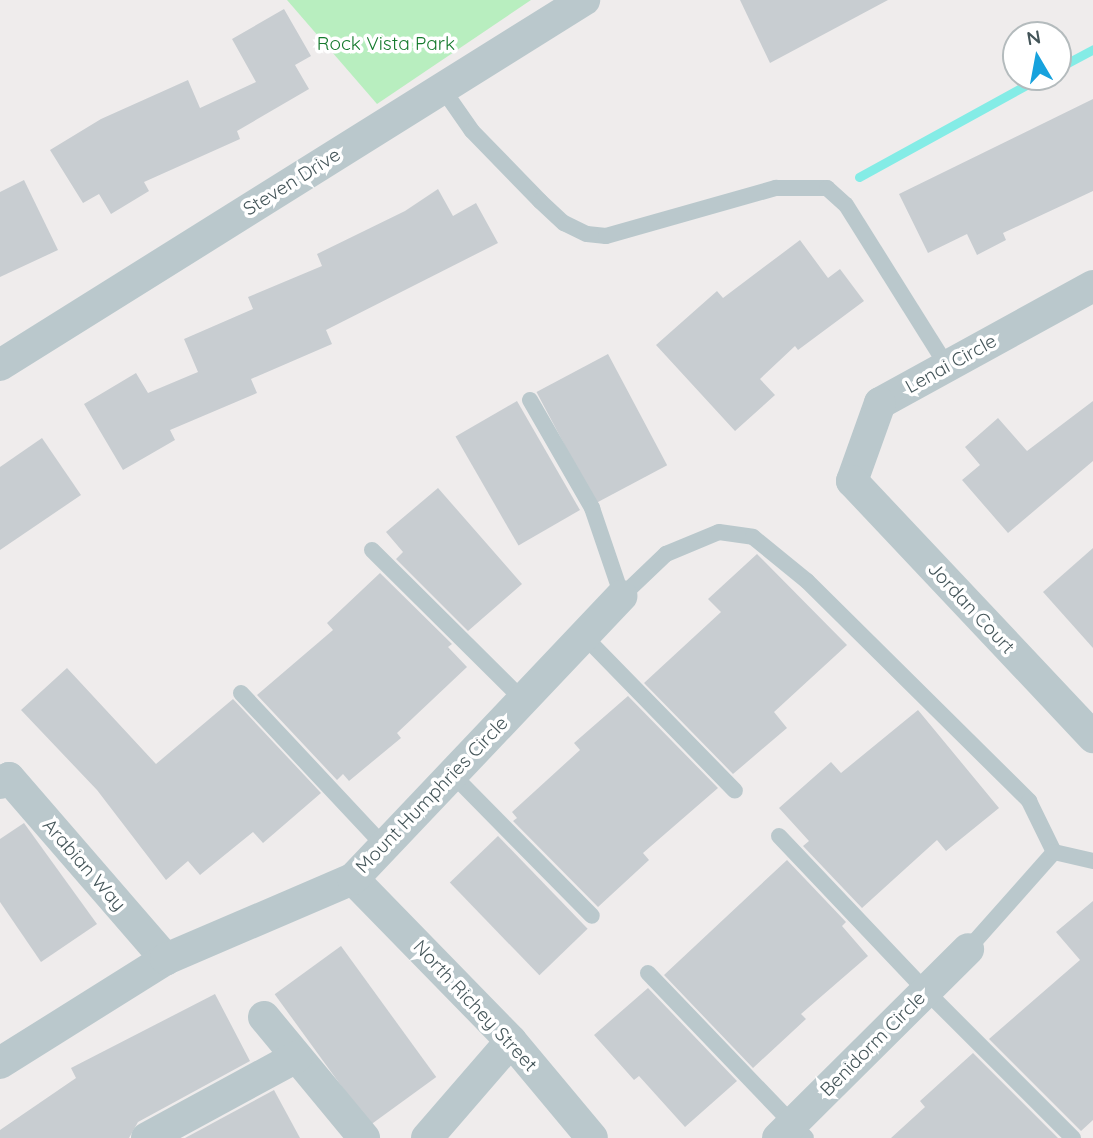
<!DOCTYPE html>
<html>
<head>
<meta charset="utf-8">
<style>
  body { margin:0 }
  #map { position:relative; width:1093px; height:1138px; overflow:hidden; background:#efecec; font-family:Quicksand,sans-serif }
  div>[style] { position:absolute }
  .green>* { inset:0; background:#b8eebf }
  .stream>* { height:9px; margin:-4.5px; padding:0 4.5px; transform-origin:4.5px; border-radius:4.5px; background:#84ece6 }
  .building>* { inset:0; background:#c8cdd1; transform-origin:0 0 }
  .lane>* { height:16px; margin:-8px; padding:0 8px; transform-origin:8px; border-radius:8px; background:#bac8cc }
  .street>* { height:32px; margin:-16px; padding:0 16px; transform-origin:16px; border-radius:16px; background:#bac8cc }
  span { translate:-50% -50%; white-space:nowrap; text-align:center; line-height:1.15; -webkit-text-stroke:7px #fff; paint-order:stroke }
  .park-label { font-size:19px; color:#157a2d }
  .street-label { font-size:19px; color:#445559 }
  .north { position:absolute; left:1002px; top:21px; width:70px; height:70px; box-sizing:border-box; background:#fff; border:2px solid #b4bbbd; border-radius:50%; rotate:350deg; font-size:19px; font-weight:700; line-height:28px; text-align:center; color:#445559 }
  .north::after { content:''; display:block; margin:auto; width:24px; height:32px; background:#17a2dd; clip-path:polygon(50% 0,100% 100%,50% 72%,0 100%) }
</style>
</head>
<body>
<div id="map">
  <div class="green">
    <i style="clip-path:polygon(287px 0,531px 0,377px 104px)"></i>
  </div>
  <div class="stream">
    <i style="left:1058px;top:68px;width:40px;rotate:-28deg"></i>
    <i style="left:859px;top:177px;width:208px;rotate:-28.8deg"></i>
  </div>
  <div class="building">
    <i style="clip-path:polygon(740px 0,888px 0,770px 63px)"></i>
    <i style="clip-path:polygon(284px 9px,311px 56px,295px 65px,309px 89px,237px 131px,240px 139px,144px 182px,149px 191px,111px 214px,99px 194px,83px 203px,50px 150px,101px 119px,188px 80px,200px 108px,256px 82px,232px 39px)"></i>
    <i style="clip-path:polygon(1093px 99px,1093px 191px,1003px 233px,1006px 240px,977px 255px,967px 234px,928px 253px,899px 194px)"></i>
    <i style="clip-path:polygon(24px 180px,58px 250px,0 277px,0 192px)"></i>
    <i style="clip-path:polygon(438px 189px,453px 216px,476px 203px,498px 243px,326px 330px,332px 344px,251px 379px,257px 393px,170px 430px,175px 440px,123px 470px,84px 404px,136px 373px,148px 393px,198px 372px,184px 339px,253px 309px,248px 297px,322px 266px,317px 254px,405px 211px)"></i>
    <i style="clip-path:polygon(800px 240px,828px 278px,840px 269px,864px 301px,798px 350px,795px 346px,760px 379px,775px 395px,735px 431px,656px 345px,717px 291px,723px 298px)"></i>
    <i style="left:608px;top:354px;width:126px;height:81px;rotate:62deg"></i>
    <i style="left:517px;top:401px;width:126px;height:71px;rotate:60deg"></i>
    <i style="clip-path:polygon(1093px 401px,1093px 461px,1008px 533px,962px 480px,980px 465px,965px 447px,998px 418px,1027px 451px)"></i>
    <i style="clip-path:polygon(42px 438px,81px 495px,0 550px,0 467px)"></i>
    <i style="clip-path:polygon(438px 488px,522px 584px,468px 631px,396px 559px,403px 552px,386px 532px)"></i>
    <i style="clip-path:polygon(1093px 548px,1093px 648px,1043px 592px)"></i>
    <i style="clip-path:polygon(757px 554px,847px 645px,774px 712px,787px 728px,733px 774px,644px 683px,721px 612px,708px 599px)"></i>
    <i style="clip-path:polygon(380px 573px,452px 644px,448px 647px,467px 667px,397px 733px,401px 738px,349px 781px,343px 774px,337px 780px,257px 695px,333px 630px,327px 623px)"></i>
    <i style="clip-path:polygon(67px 668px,156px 764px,233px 699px,321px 793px,263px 843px,253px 832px,200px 875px,188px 861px,166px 880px,97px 790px,21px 710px)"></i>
    <i style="clip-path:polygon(628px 696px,718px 788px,643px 853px,649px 860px,598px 907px,513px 821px,517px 818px,512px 812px,580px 750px,574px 743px)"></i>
    <i style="clip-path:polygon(918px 710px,999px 808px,946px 851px,937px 840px,862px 908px,803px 846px,809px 841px,779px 808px,831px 762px,841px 773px)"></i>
    <i style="clip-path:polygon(24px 823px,97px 924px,41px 962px,0 902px,0 839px)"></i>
    <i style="left:498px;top:836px;width:129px;height:67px;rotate:46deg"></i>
    <i style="clip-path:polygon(787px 860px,846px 922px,842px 926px,868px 956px,801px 1014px,806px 1019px,753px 1068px,664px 975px)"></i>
    <i style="clip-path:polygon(1093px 901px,1093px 1120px,1081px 1131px,989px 1039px,1080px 960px,1056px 932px)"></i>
    <i style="left:341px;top:946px;width:162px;height:82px;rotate:54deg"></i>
    <i style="clip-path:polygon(648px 988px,737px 1081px,685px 1127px,639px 1076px,634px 1080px,594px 1035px)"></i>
    <i style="clip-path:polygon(215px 994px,250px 1061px,138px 1122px,129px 1138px,0 1138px,0 1130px,76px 1078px,71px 1068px)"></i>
    <i style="clip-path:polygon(973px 1053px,1058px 1138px,891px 1138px,925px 1107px,920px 1101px)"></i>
    <i style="clip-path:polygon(274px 1090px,300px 1138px,185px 1138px)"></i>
  </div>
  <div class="lane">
    <i style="left:442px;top:88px;width:52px;rotate:55.1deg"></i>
    <i style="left:472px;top:131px;width:98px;rotate:45.8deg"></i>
    <i style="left:540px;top:201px;width:33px;rotate:43deg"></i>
    <i style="left:564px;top:223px;width:25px;rotate:26deg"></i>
    <i style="left:587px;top:234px;width:19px;rotate:6deg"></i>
    <i style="left:606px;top:236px;width:177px;rotate:-15.8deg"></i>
    <i style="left:776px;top:188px;width:51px"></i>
    <i style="left:827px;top:188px;width:25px;rotate:42deg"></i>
    <i style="left:846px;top:205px;width:190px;rotate:57.9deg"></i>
    <i style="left:530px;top:400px;width:125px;rotate:60.1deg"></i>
    <i style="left:592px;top:508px;width:93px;rotate:71.2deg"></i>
    <i style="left:622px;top:596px;width:61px;rotate:-43.7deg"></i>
    <i style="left:666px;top:554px;width:57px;rotate:-22.5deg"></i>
    <i style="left:719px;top:532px;width:34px;rotate:8deg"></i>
    <i style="left:753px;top:537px;width:70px;rotate:39.2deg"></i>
    <i style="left:807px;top:581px;width:313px;rotate:44.7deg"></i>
    <i style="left:1029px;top:801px;width:57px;rotate:63.9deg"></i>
    <i style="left:372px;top:550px;width:213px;rotate:44.8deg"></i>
    <i style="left:584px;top:636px;width:216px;rotate:45.7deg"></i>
    <i style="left:241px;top:693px;width:209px;rotate:46.9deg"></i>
    <i style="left:452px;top:774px;width:199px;rotate:45.4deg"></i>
    <i style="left:779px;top:836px;width:214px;rotate:46.5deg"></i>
    <i style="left:926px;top:991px;width:208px;rotate:45deg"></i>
    <i style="left:968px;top:949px;width:130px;rotate:-48.4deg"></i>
    <i style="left:1054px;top:852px;width:40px;rotate:13deg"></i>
    <i style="left:648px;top:973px;width:228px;rotate:46.2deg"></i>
  </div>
  <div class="street">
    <i style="left:1093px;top:286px;width:243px;rotate:151.2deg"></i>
    <i style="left:880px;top:403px;width:83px;rotate:109.7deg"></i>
    <i style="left:852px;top:481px;width:352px;rotate:46.7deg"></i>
    <i style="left:0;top:365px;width:689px;rotate:-32.01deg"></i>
    <i style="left:0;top:783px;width:10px;rotate:-29deg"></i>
    <i style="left:9px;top:778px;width:240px;rotate:49.1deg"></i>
    <i style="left:353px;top:879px;width:226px;rotate:45.7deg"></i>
    <i style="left:511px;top:1041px;width:126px;rotate:50.1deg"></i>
    <i style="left:264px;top:1017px;width:157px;rotate:50.4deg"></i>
    <i style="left:0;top:1063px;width:196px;rotate:-32.1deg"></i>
    <i style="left:166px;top:959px;width:203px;rotate:-23.2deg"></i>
    <i style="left:353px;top:879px;width:390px;rotate:-46.5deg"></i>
    <i style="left:147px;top:1138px;width:170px;rotate:-28.5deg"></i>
    <i style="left:427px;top:1138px;width:128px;rotate:-49.1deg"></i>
    <i style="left:778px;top:1138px;width:268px;rotate:-44.8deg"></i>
  </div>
  <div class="park-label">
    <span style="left:386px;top:44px">Rock Vista Park</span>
  </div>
  <div class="street-label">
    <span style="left:292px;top:182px;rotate:-32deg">Steven Drive</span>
    <span style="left:951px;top:364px;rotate:-29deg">Lenai Circle</span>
    <span style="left:971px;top:608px;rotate:47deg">Jordan Court</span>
    <span style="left:432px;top:795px;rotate:-46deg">Mount Humphries Circle</span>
    <span style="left:84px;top:865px;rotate:49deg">Arabian Way</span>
    <span style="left:475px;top:1006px;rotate:47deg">North Richey Street</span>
    <span style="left:873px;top:1044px;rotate:-45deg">Benidorm Circle</span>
  </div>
  <div class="north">N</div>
</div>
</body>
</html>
